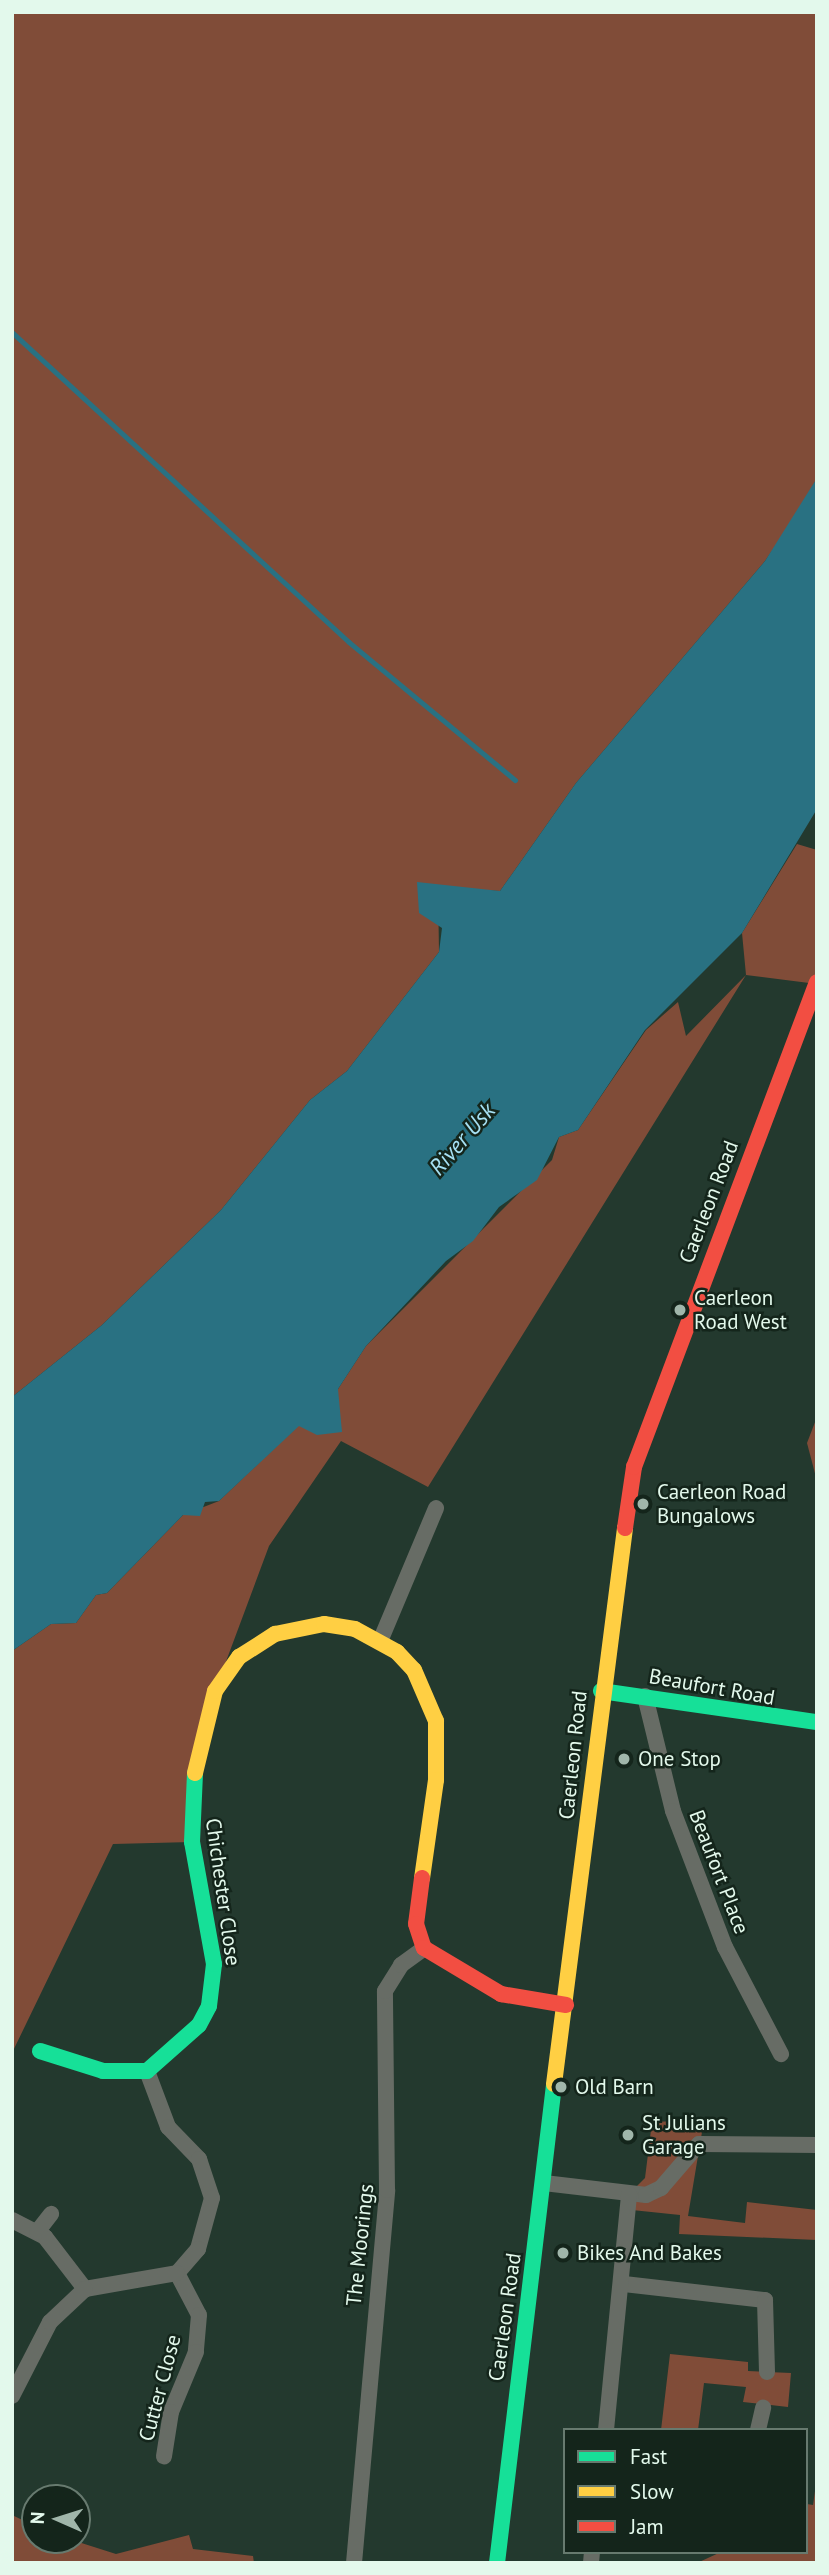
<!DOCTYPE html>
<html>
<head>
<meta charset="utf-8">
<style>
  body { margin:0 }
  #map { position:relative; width:829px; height:2575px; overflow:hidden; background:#23392e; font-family:"PT Sans",sans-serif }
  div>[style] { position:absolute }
  .green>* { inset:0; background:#804c38 }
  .water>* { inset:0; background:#297182 }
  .stream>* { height:4.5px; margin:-2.25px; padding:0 2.25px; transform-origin:2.25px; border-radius:2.25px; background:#297182 }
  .street>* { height:16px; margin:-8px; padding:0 8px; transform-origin:8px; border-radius:8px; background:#676c65 }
  .fast>* { height:16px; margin:-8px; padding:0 8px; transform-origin:8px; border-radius:8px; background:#16e098 }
  .slow>* { height:16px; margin:-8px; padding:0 8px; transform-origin:8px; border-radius:8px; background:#ffcf43 }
  .jam>* { height:16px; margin:-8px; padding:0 8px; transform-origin:8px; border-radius:8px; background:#f24e42 }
  .dots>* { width:19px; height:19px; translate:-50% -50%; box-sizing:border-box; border:4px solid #14251b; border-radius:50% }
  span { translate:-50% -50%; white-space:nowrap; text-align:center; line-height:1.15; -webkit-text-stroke:5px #14251b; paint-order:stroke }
  .street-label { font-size:21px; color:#e3f9ec }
  .poi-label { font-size:21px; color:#e3f9ec }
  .left { translate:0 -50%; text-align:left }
  .water-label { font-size:23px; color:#a6e1f4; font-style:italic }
  .frame { position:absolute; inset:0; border:14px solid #e3f9ec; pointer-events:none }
  .legend { position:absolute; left:563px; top:2428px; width:245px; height:126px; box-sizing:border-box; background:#14251b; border:2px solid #677a6f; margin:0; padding:9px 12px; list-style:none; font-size:21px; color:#e3f9ec }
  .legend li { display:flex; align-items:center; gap:14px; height:35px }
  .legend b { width:35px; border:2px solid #677a6f }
  .north { position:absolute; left:21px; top:2484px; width:70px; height:70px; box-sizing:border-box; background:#14251b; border:2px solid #677a6f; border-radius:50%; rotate:273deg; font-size:19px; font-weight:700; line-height:28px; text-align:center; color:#e3f9ec }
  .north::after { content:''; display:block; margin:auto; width:24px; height:32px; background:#a0b6aa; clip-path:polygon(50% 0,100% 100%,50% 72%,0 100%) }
</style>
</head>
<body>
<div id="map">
  <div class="green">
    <i style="clip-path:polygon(12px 12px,817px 12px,817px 478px,801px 508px,765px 561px,576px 783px,500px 891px,438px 888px,439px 952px,347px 1071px,310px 1100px,221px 1210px,102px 1325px,12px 1397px)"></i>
    <i style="clip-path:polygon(797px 844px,817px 850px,817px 984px,746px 975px,428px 1487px,341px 1441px,269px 1546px,215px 1691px,192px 1842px,113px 1844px,12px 2053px,12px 1651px,51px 1624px,76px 1623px,96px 1595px,107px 1593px,183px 1515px,219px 1501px,299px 1425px,338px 1419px,338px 1389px,366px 1346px,552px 1160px,559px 1137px,578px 1130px,646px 1030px,678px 1002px,686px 1036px,746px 975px,742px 933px)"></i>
    <i style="clip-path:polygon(817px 1417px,817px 1481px,807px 1443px)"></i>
    <i style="clip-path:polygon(704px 2120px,688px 2216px,745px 2223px,747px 2202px,817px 2210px,817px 2240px,679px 2234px,680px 2215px,632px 2210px,629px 2194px,645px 2178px,652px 2122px)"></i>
    <i style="clip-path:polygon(670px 2354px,748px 2362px,748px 2371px,791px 2373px,788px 2407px,743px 2402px,746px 2387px,704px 2383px,698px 2430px,661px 2430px)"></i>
    <i style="clip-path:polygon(817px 2477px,817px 2563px,697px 2563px,721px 2552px,806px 2552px,807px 2504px,813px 2505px)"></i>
    <i style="clip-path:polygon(12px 2515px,35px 2526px,35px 2540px,72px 2540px,116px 2554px,189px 2535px,193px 2549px,253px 2556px,254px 2563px,12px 2563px)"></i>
  </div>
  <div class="water">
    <i style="clip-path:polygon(817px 478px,817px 809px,742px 933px,645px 1030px,578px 1130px,559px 1137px,537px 1180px,499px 1207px,473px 1241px,446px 1261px,366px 1346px,338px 1389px,342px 1432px,317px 1435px,299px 1426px,219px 1501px,205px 1502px,200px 1516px,183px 1515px,107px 1593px,96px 1595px,76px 1623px,51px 1624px,12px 1651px,12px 1397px,102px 1325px,221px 1210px,310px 1100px,347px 1071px,439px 952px,442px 928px,419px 913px,417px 882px,500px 891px,576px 783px,765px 561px)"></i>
  </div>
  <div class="stream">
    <i style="left:12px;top:332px;width:458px;rotate:42.6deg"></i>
    <i style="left:349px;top:642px;width:216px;rotate:39.7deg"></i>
  </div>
  <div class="street">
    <i style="left:381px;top:1639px;width:142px;rotate:-67.2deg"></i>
    <i style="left:645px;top:1696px;width:118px;rotate:76.3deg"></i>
    <i style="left:673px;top:1811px;width:146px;rotate:69.1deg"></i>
    <i style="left:725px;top:1947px;width:121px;rotate:62.4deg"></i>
    <i style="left:147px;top:2071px;width:60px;rotate:69.4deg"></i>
    <i style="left:168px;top:2127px;width:45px;rotate:45.9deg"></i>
    <i style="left:199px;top:2159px;width:41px;rotate:71.6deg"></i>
    <i style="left:212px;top:2198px;width:53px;rotate:105.4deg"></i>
    <i style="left:198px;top:2249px;width:32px;rotate:131deg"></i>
    <i style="left:177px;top:2273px;width:47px;rotate:62.4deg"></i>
    <i style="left:199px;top:2315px;width:37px;rotate:95deg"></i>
    <i style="left:196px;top:2352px;width:65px;rotate:112.6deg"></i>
    <i style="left:171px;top:2412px;width:45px;rotate:99deg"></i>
    <i style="left:544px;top:2183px;width:103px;rotate:6.7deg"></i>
    <i style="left:646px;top:2195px;width:17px;rotate:-25deg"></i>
    <i style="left:661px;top:2188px;width:58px;rotate:-49.2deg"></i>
    <i style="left:699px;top:2144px;width:118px;rotate:0.5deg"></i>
    <i style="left:12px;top:2220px;width:37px;rotate:27deg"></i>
    <i style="left:45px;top:2237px;width:66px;rotate:52.4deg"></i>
    <i style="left:85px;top:2289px;width:93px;rotate:-9.9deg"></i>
    <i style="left:37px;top:2232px;width:23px;rotate:-52deg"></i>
    <i style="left:624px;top:2284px;width:142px;rotate:6.5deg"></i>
    <i style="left:765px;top:2300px;width:72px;rotate:88.4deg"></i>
    <i style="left:12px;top:2396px;width:83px;rotate:-62.8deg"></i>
    <i style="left:50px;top:2322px;width:48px;rotate:-43.3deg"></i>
    <i style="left:606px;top:2430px;width:237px;rotate:-84.4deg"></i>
    <i style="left:758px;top:2430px;width:23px;rotate:-77deg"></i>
    <i style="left:354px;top:2563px;width:374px;rotate:-84.9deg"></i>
    <i style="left:387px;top:2190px;width:199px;rotate:-90.6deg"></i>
    <i style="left:385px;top:1991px;width:31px;rotate:-58deg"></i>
    <i style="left:401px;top:1965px;width:29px;rotate:-36deg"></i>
    <i style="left:591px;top:2563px;width:11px;rotate:-85deg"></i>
  </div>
  <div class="fast">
    <i style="left:601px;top:1691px;width:218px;rotate:8.2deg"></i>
    <i style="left:40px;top:2051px;width:66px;rotate:17.6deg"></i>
    <i style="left:103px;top:2071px;width:44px"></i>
    <i style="left:147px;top:2071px;width:69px;rotate:-41.5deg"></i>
    <i style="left:199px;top:2025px;width:21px;rotate:-62deg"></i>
    <i style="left:209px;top:2006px;width:42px;rotate:-83.2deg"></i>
    <i style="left:214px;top:1964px;width:124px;rotate:-100.2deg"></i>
    <i style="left:192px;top:1842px;width:69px;rotate:-87.5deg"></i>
    <i style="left:497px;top:2563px;width:482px;rotate:-83.2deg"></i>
  </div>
  <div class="slow">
    <i style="left:195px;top:1773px;width:84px;rotate:-76.3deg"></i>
    <i style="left:215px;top:1691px;width:42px;rotate:-54.8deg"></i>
    <i style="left:239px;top:1657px;width:43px;rotate:-32.6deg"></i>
    <i style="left:275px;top:1634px;width:50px;rotate:-11.5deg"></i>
    <i style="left:324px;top:1624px;width:31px;rotate:9deg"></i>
    <i style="left:355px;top:1629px;width:48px;rotate:28.7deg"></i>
    <i style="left:397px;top:1652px;width:25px;rotate:47deg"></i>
    <i style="left:414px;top:1670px;width:56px;rotate:66.7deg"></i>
    <i style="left:436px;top:1721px;width:59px;rotate:90deg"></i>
    <i style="left:436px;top:1780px;width:99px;rotate:98.1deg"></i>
    <i style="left:554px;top:2084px;width:561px;rotate:-82.72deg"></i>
  </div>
  <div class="jam">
    <i style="left:625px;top:1528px;width:62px;rotate:-81.6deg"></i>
    <i style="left:634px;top:1467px;width:518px;rotate:-69.33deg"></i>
    <i style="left:422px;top:1878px;width:46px;rotate:97.4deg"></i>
    <i style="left:416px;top:1924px;width:25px;rotate:72deg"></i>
    <i style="left:424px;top:1948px;width:90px;rotate:30.9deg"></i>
    <i style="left:501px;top:1994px;width:66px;rotate:9.6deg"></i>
  </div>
  <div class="dots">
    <i style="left:680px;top:1310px;background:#a0b6aa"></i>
    <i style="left:643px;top:1504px;background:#a0b6aa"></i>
    <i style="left:624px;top:1759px;background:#a0b6aa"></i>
    <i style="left:561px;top:2087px;background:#a0b6aa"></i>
    <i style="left:628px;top:2135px;background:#a0b6aa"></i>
    <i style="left:563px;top:2253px;background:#a0b6aa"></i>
  </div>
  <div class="street-label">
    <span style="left:709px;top:1202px;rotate:-69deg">Caerleon Road</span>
    <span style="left:712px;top:1687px;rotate:10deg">Beaufort Road</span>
    <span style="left:573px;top:1755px;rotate:-84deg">Caerleon Road</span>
    <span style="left:719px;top:1872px;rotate:69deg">Beaufort Place</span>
    <span style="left:223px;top:1892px;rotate:82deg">Chichester Close</span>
    <span style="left:360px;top:2245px;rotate:-84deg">The Moorings</span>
    <span style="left:505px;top:2317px;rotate:-82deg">Caerleon Road</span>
    <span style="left:160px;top:2388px;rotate:-75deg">Cutter Close</span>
  </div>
  <div class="poi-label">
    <span class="left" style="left:694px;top:1310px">Caerleon<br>Road West</span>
    <span class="left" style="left:657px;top:1504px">Caerleon Road<br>Bungalows</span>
    <span class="left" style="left:638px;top:1759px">One Stop</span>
    <span class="left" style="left:575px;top:2087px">Old Barn</span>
    <span class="left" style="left:642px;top:2135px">St Julians<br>Garage</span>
    <span class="left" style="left:577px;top:2253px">Bikes And Bakes</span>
  </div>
  <div class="water-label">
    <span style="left:462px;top:1139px;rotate:-49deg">River Usk</span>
  </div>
  <div class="frame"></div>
  <ul class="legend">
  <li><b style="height:9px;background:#16e098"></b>Fast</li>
  <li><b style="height:9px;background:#ffcf43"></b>Slow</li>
  <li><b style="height:9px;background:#f24e42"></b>Jam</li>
  </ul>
  <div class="north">N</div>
</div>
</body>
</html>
